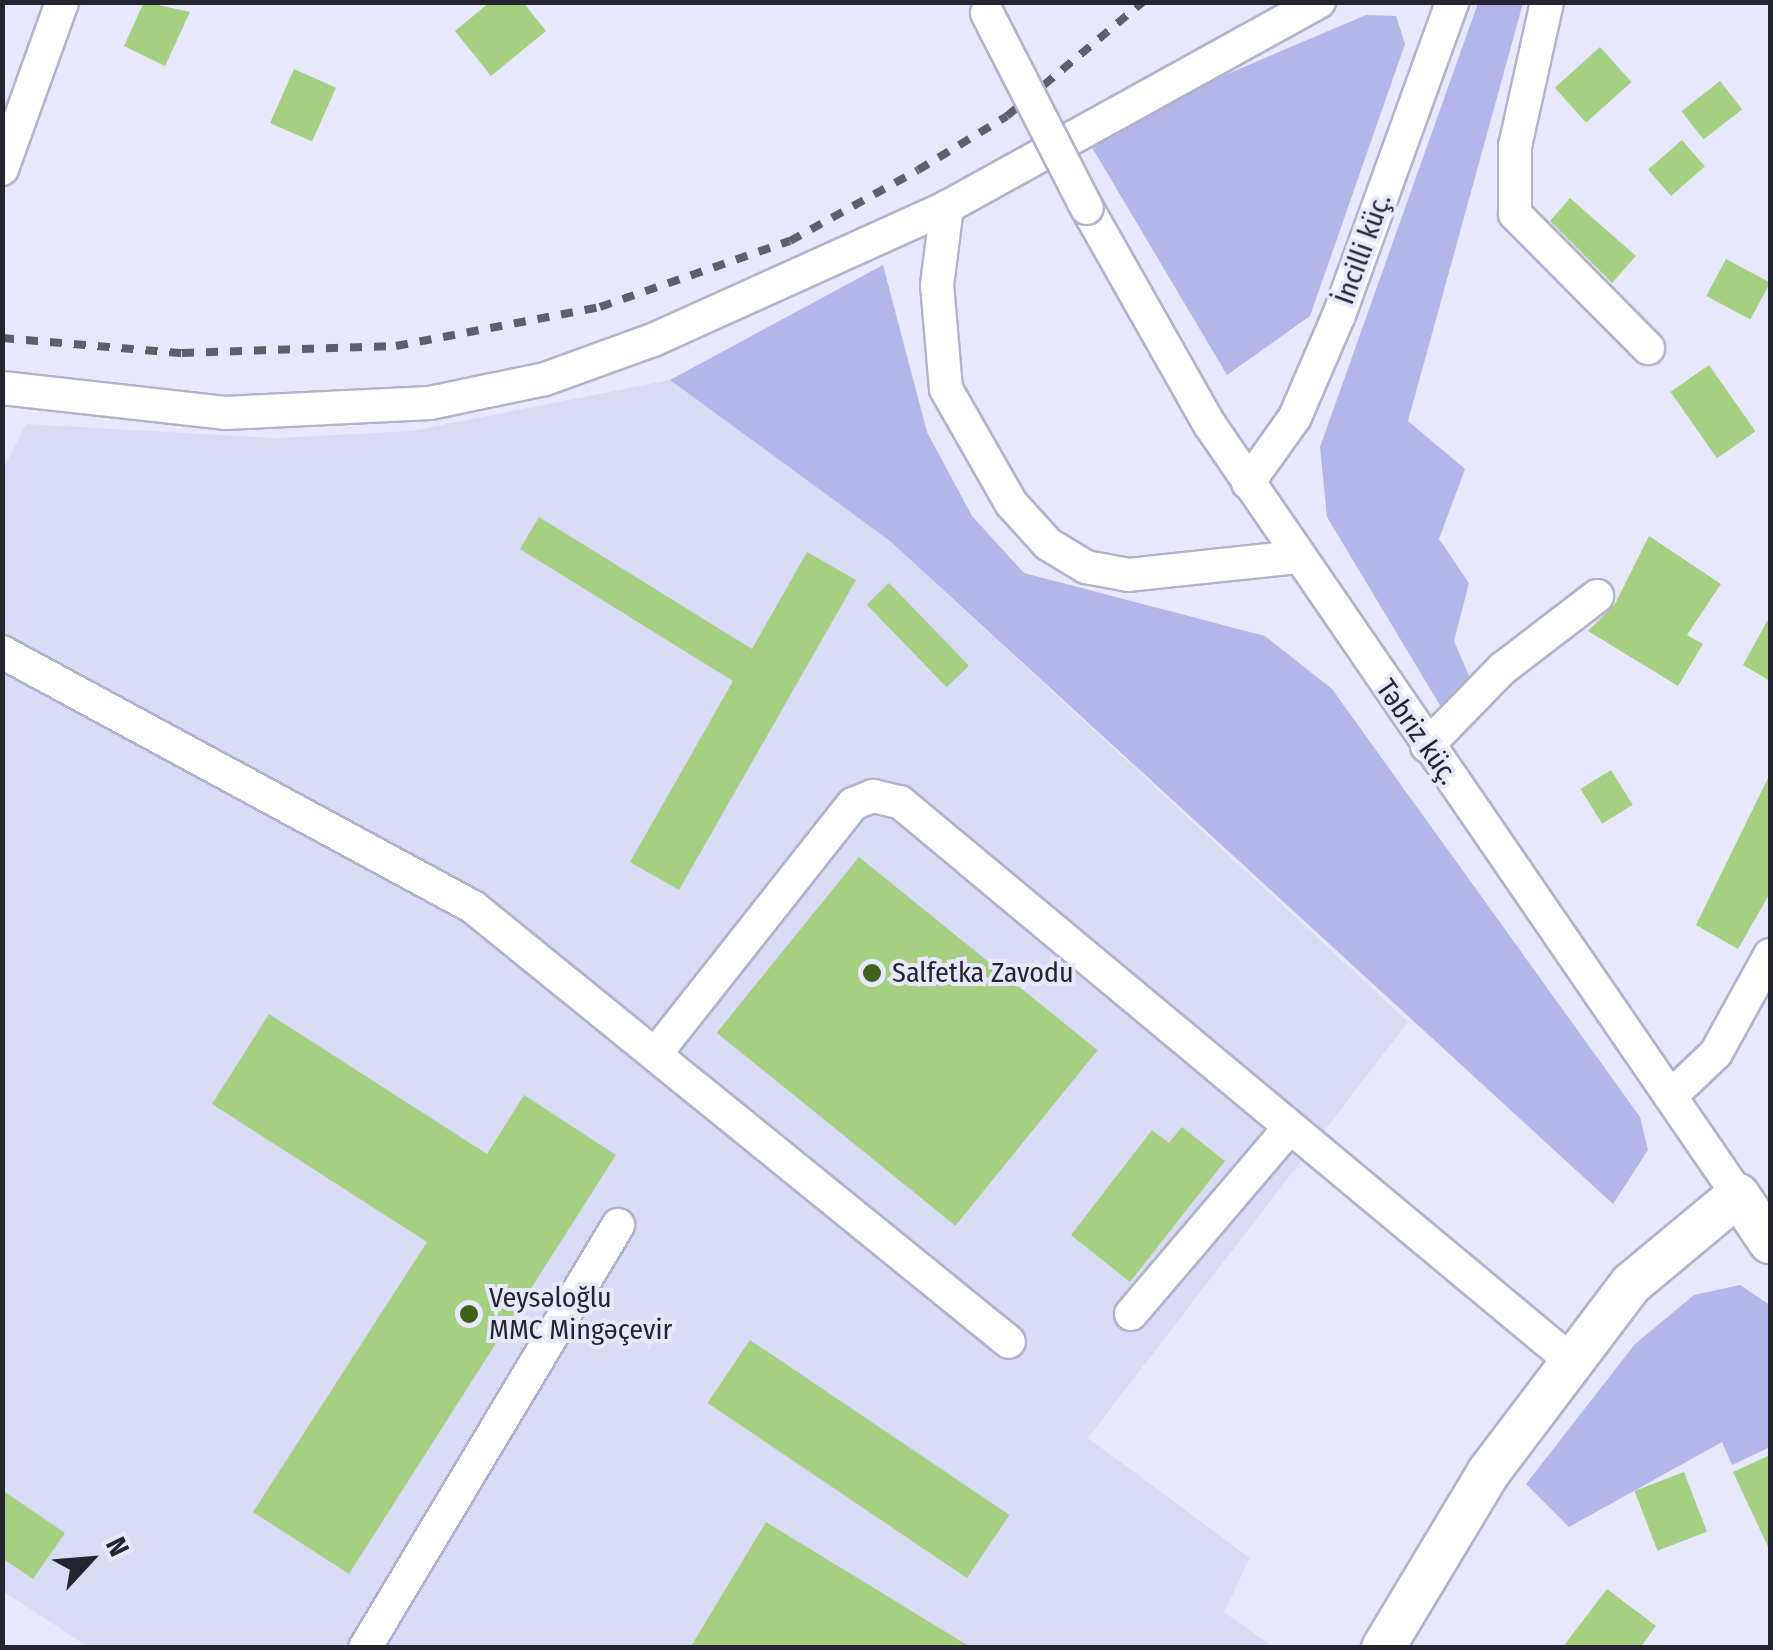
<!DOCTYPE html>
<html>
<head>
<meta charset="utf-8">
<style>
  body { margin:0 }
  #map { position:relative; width:1773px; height:1650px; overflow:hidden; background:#e7e8fe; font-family:"Fira Sans Condensed",sans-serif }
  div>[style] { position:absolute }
  .built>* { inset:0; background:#d9daf6 }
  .green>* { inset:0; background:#b4b5e9 }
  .building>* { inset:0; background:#a5d082; transform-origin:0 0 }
  .roads { filter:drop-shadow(2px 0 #b1b2cb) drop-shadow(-2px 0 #b1b2cb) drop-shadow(0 2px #b1b2cb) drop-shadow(0 -2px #b1b2cb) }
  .minor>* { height:32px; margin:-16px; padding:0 16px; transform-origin:16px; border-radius:16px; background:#fff }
  .major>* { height:42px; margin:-21px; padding:0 21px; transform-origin:21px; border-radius:21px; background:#fff }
  .rail>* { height:8px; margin-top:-4px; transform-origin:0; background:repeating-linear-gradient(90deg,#5e5f6c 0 12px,transparent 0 24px) }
  .bridges { filter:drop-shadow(2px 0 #b1b2cb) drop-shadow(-2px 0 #b1b2cb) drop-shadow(0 2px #b1b2cb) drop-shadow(0 -2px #b1b2cb) }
  .minor-bridge>* { height:32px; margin:-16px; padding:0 16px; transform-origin:16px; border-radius:16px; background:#fff }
  .dots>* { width:28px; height:28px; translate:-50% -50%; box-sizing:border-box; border:5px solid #e7e8fe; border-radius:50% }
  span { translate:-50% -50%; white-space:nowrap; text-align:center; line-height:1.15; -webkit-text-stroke:8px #e7e8fe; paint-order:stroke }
  .street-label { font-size:28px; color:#24252f }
  .poi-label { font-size:28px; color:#24252f }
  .left { translate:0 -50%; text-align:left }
  .frame { position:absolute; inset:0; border:5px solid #24252f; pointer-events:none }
  .north { position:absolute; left:40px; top:1510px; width:100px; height:100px; -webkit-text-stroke:8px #e7e8fe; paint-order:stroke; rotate:64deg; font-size:28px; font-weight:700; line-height:40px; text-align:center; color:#24252f }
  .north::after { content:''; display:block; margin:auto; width:35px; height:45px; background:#24252f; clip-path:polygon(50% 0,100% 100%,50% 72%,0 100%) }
</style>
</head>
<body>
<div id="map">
  <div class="built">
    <i style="clip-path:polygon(670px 380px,890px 541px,1408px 1022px,1088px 1438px,1250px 1558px,1224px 1612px,1273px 1647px,90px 1648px,3px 1591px,2px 471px,26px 424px,276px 438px,412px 431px)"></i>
  </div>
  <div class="green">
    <i style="clip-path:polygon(1478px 3px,1523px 3px,1408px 421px,1465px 469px,1439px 539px,1469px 583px,1454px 641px,1472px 683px,1444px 712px,1327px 517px,1320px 447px)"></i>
    <i style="clip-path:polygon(1366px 15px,1396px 16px,1405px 44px,1310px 316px,1227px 375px,1090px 144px,1171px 98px)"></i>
    <i style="clip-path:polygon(883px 265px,927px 432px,972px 516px,1024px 573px,1265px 636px,1332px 689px,1640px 1117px,1648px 1150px,1613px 1204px,890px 541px,670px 380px)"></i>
    <i style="clip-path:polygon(1740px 1285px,1770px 1305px,1770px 1447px,1732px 1465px,1722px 1442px,1569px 1527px,1526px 1484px,1635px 1344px,1694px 1295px)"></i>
  </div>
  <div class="building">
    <i style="clip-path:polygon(144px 2px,190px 12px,165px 66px,124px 46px)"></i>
    <i style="clip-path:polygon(490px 2px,523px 2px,546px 31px,491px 76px,455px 31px)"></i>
    <i style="left:1600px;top:47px;width:47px;height:61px;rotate:48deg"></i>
    <i style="left:294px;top:69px;width:46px;height:59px;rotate:24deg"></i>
    <i style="left:1720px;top:81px;width:36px;height:49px;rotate:52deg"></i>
    <i style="left:1682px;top:140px;width:35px;height:45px;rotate:49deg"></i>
    <i style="clip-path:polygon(1570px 198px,1636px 256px,1612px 283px,1550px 221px)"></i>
    <i style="left:1726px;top:259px;width:50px;height:42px;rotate:28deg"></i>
    <i style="left:1709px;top:365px;width:81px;height:47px;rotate:55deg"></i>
    <i style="clip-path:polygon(539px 517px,752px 649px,807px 552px,856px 580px,679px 890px,630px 862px,733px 681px,520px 549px)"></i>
    <i style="clip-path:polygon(1649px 536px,1721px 584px,1687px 635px,1703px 644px,1678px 686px,1588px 631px,1615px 604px)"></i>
    <i style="left:889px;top:583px;width:115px;height:31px;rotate:46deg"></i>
    <i style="clip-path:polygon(1770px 616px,1770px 681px,1743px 665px)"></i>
    <i style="left:1611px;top:770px;width:41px;height:36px;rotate:58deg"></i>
    <i style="clip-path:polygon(1770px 774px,1770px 893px,1738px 949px,1696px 925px)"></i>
    <i style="left:859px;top:857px;width:307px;height:226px;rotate:39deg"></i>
    <i style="clip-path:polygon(269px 1014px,487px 1154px,524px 1095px,616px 1155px,349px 1574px,253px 1512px,427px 1242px,212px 1104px)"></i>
    <i style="clip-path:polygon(1182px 1127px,1225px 1161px,1130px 1282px,1071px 1235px,1152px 1130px,1169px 1143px)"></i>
    <i style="left:750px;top:1340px;width:313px;height:76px;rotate:34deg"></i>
    <i style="clip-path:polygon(1770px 1455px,1770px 1551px,1733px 1472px)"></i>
    <i style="left:1684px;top:1472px;width:64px;height:53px;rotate:69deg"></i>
    <i style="clip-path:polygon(2px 1490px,65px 1533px,33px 1579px,2px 1558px)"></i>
    <i style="clip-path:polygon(766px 1522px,972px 1648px,690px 1648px)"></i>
    <i style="clip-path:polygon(1607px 1589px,1656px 1626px,1640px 1648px,1562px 1648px)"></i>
  </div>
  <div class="roads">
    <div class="minor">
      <i style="left:1547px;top:2px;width:148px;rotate:102.5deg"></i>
      <i style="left:1515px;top:146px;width:68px;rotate:90deg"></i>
      <i style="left:1515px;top:214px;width:189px;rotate:45.2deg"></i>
      <i style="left:2px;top:169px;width:177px;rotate:-70.2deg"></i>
      <i style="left:1087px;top:208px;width:249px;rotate:60.5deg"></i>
      <i style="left:1210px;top:425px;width:934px;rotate:55.56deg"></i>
      <i style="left:2px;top:388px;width:224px;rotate:6.4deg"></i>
      <i style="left:225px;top:413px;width:205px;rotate:-2.8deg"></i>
      <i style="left:430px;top:403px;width:117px;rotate:-11.8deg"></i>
      <i style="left:545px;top:379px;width:115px;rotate:-19.9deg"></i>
      <i style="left:653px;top:340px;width:323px;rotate:-24.3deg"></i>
      <i style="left:1248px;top:483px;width:81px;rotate:-54.5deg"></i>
      <i style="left:1295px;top:417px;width:111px;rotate:-66.7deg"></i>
      <i style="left:1339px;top:315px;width:333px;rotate:-70.1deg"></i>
      <i style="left:1297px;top:557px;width:169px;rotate:173.9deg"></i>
      <i style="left:1129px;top:575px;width:44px;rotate:-169.5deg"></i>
      <i style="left:1086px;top:567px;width:44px;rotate:-148.8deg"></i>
      <i style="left:1048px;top:544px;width:55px;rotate:-132.1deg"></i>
      <i style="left:1011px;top:503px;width:131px;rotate:-119.7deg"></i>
      <i style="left:946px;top:389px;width:104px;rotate:-94.9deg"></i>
      <i style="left:937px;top:285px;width:79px;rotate:-82.7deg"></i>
      <i style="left:947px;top:207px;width:425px;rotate:-28.9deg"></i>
      <i style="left:2px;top:652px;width:536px;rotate:28.43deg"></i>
      <i style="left:473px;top:907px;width:690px;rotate:39.06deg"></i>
      <i style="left:1427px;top:746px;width:107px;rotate:-45.8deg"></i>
      <i style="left:1502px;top:669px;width:120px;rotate:-37.5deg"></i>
      <i style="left:657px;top:1052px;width:316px;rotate:-51.7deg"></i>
      <i style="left:853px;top:804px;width:22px;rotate:-22deg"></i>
      <i style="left:873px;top:796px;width:28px;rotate:13deg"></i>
      <i style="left:900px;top:802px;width:872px;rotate:39.79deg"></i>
      <i style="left:1671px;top:1096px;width:62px;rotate:-43.7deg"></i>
      <i style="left:1716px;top:1053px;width:112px;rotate:-61.1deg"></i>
      <i style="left:1131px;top:1314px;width:245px;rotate:-49.6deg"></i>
      <i style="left:365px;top:1648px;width:493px;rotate:-59.1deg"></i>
    </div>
    <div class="major">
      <i style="left:1383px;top:1648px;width:204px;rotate:-59deg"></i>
      <i style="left:1488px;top:1473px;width:237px;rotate:-52.9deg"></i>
      <i style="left:1631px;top:1284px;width:139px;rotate:-39.8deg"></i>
      <i style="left:1738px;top:1195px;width:57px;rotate:55.8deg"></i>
    </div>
  </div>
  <div class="rail">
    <i style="left:2px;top:338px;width:181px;rotate:4.8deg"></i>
    <i style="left:182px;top:353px;width:214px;rotate:-1.9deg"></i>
    <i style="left:396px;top:346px;width:208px;rotate:-10.8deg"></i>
    <i style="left:600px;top:307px;width:201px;rotate:-19.2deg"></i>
    <i style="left:790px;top:241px;width:146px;rotate:-29deg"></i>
    <i style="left:918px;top:170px;width:104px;rotate:-31.2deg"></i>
    <i style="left:1007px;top:116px;width:177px;rotate:-40deg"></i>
  </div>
  <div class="bridges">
    <div class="minor-bridge">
      <i style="left:987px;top:13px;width:219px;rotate:62.9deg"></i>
    </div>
  </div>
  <div class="dots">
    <i style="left:872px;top:973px;background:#3f621a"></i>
    <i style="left:469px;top:1314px;background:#3f621a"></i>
  </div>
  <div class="street-label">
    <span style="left:1363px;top:249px;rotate:-70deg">İncilli küç.</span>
    <span style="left:1417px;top:732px;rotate:55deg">Təbriz küç.</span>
  </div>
  <div class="poi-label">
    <span class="left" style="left:892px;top:973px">Salfetka Zavodu</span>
    <span class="left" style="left:489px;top:1314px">Veysəloğlu<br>MMC Mingəçevir</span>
  </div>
  <div class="frame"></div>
  <div class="north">N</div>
</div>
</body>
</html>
